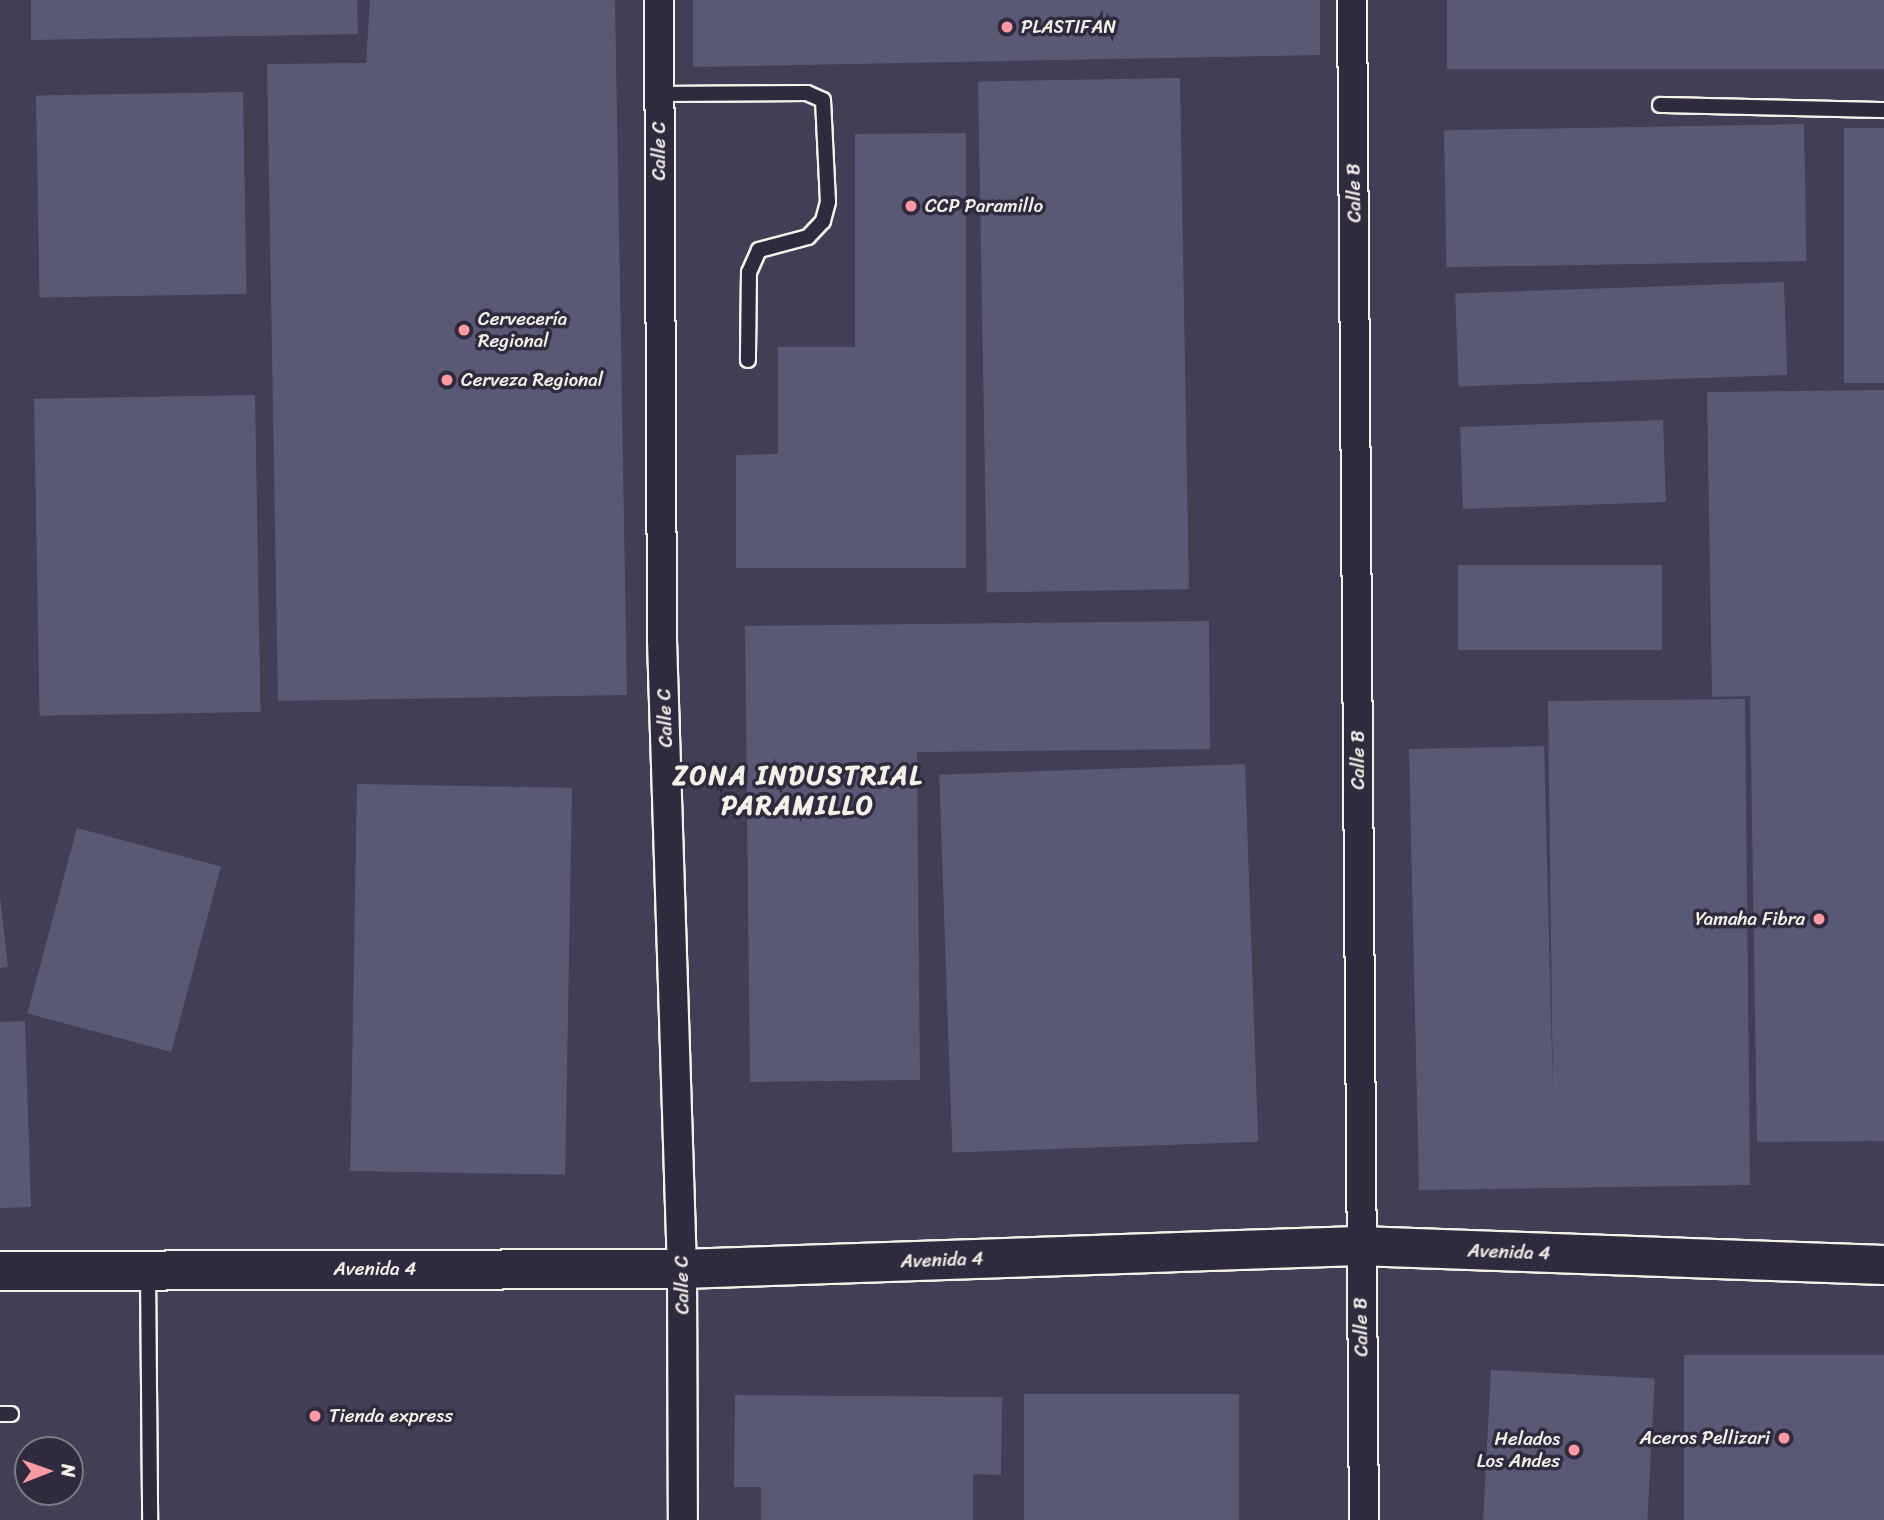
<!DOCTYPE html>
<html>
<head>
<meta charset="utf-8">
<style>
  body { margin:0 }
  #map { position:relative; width:1884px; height:1520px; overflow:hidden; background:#373348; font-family:Sriracha,sans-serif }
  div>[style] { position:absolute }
  .built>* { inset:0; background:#413e56 }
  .building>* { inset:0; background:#595976; transform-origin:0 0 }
  .roads { filter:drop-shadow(2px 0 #f4f1e8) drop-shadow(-2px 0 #f4f1e8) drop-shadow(0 2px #f4f1e8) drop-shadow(0 -2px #f4f1e8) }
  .service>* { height:14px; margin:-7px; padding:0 7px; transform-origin:7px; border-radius:7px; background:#2f2a3d }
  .minor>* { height:28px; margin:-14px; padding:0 14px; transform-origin:14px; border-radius:14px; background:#2f2a3d }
  .secondary>* { height:38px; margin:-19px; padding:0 19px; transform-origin:19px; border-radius:19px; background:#2f2a3d }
  .dots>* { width:19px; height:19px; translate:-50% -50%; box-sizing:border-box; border:4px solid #2f2a3d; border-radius:50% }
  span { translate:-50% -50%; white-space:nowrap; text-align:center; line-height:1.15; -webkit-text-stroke:7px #2f2a3d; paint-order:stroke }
  .poi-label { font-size:19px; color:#f4f1e8 }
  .left { translate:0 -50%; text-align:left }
  .right { translate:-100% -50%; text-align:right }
  .street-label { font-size:19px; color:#f4f1e8 }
  .district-label { font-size:26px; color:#f4f1e8; font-weight:700; letter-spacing:2px }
  .north { position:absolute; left:14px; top:1436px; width:70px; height:70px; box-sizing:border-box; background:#2f2a3d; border:2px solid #7e7a81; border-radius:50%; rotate:89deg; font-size:19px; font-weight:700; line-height:28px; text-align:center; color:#f4f1e8 }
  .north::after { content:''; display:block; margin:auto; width:24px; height:32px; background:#ff9aa2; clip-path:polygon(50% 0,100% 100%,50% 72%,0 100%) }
</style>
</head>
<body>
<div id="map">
  <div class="built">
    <i style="clip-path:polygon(evenodd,0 0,1884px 0,1884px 1520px,0 1520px,0 0,28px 1450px,70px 1450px,70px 1492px,28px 1492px,28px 1450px)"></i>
  </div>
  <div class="building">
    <i style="clip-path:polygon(31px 0,357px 0,358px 34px,31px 40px)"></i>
    <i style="clip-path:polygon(370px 0,615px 0,627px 695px,278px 701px,267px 64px,366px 63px)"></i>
    <i style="clip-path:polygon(693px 0,1320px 0,1320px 55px,693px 67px)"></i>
    <i style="left:1447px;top:0;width:437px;height:69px"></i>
    <i style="left:1180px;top:78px;width:511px;height:202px;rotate:89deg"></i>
    <i style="left:243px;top:92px;width:202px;height:207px;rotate:89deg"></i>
    <i style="left:1804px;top:124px;width:137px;height:360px;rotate:89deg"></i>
    <i style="left:1844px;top:128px;width:40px;height:255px"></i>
    <i style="clip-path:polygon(966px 133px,966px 568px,736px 568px,736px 455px,778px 454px,778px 347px,855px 347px,855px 134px)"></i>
    <i style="left:1784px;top:282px;width:93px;height:329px;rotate:88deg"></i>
    <i style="clip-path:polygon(1884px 390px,1884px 1141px,1757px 1142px,1750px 696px,1712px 697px,1707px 392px)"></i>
    <i style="left:255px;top:395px;width:317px;height:221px;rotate:89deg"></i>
    <i style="left:1663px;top:420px;width:82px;height:203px;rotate:88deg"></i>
    <i style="left:1662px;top:565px;width:85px;height:204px;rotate:90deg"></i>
    <i style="clip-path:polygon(1209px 621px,1210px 749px,917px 752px,920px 1080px,750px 1082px,745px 626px)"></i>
    <i style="clip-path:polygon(1745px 699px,1750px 1185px,1419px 1190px,1409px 749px,1544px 746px,1553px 1095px,1548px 701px)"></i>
    <i style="left:1245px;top:764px;width:378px;height:306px;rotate:88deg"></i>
    <i style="left:357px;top:784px;width:215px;height:387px;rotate:1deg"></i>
    <i style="left:77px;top:828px;width:149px;height:192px;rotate:15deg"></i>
    <i style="clip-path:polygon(0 896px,8px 967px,0 968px)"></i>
    <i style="clip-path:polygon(25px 1021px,31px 1207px,0 1208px,0 1022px)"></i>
    <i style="left:1684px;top:1355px;width:200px;height:165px"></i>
    <i style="left:1491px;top:1370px;width:164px;height:150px;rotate:3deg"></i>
    <i style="left:1239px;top:1394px;width:126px;height:215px;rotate:90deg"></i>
    <i style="clip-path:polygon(735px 1395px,1002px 1397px,1001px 1475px,973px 1474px,973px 1520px,761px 1520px,761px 1487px,734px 1487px)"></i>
  </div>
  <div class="roads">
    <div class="service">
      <i style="left:659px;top:94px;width:148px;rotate:-0.4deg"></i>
      <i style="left:807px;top:93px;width:17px;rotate:24deg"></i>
      <i style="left:823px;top:100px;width:102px;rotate:87.2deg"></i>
      <i style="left:828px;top:202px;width:20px;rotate:105deg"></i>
      <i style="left:823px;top:221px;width:22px;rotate:133deg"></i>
      <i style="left:808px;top:237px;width:51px;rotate:165.1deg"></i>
      <i style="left:759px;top:250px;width:24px;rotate:114deg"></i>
      <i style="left:749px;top:272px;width:88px;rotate:90.7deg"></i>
      <i style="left:1660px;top:105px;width:224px;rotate:1.3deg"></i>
      <i style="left:148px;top:1271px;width:249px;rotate:89.5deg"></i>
      <i style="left:0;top:1414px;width:11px"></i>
    </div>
    <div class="minor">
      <i style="left:659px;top:0;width:640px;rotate:89.73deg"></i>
      <i style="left:662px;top:640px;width:629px;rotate:88.18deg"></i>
      <i style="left:682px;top:1269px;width:251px;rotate:89.8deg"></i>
      <i style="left:1352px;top:0;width:1520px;rotate:89.55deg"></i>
    </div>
    <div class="secondary">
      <i style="left:0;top:1271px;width:682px;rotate:-0.17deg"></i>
      <i style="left:682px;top:1269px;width:677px;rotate:-1.95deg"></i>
      <i style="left:1359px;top:1246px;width:525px;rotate:2.07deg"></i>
    </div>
  </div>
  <div class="dots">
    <i style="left:1007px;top:27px;background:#ff9aa2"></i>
    <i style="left:911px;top:206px;background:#ff9aa2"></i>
    <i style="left:464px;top:330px;background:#ff9aa2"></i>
    <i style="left:447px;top:380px;background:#ff9aa2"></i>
    <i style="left:1819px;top:919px;background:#ff9aa2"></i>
    <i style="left:315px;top:1416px;background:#ff9aa2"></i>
    <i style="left:1784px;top:1438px;background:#ff9aa2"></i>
    <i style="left:1574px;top:1450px;background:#ff9aa2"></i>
  </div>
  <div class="poi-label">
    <span class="left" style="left:1021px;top:27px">PLASTIFAN</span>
    <span class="left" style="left:925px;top:206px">CCP Paramillo</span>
    <span class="left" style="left:478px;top:330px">Cervecería<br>Regional</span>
    <span class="left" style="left:461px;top:380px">Cerveza Regional</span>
    <span class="right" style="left:1805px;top:919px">Yamaha Fibra</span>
    <span class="left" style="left:329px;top:1416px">Tienda express</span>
    <span class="right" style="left:1770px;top:1438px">Aceros Pellizari</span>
    <span class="right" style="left:1560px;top:1450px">Helados<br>Los Andes</span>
  </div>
  <div class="street-label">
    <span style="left:659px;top:151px;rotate:-90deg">Calle C</span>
    <span style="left:1354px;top:193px;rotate:-91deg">Calle B</span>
    <span style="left:665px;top:718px;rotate:-92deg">Calle C</span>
    <span style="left:1358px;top:760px;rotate:-90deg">Calle B</span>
    <span style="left:1509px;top:1252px;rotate:2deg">Avenida 4</span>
    <span style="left:942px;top:1260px;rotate:-2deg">Avenida 4</span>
    <span style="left:375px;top:1269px">Avenida 4</span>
    <span style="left:682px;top:1285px;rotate:-91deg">Calle C</span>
    <span style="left:1361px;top:1327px;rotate:-91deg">Calle B</span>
  </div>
  <div class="district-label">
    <span style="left:798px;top:791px">ZONA INDUSTRIAL<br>PARAMILLO</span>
  </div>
  <div class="north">N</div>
</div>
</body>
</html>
